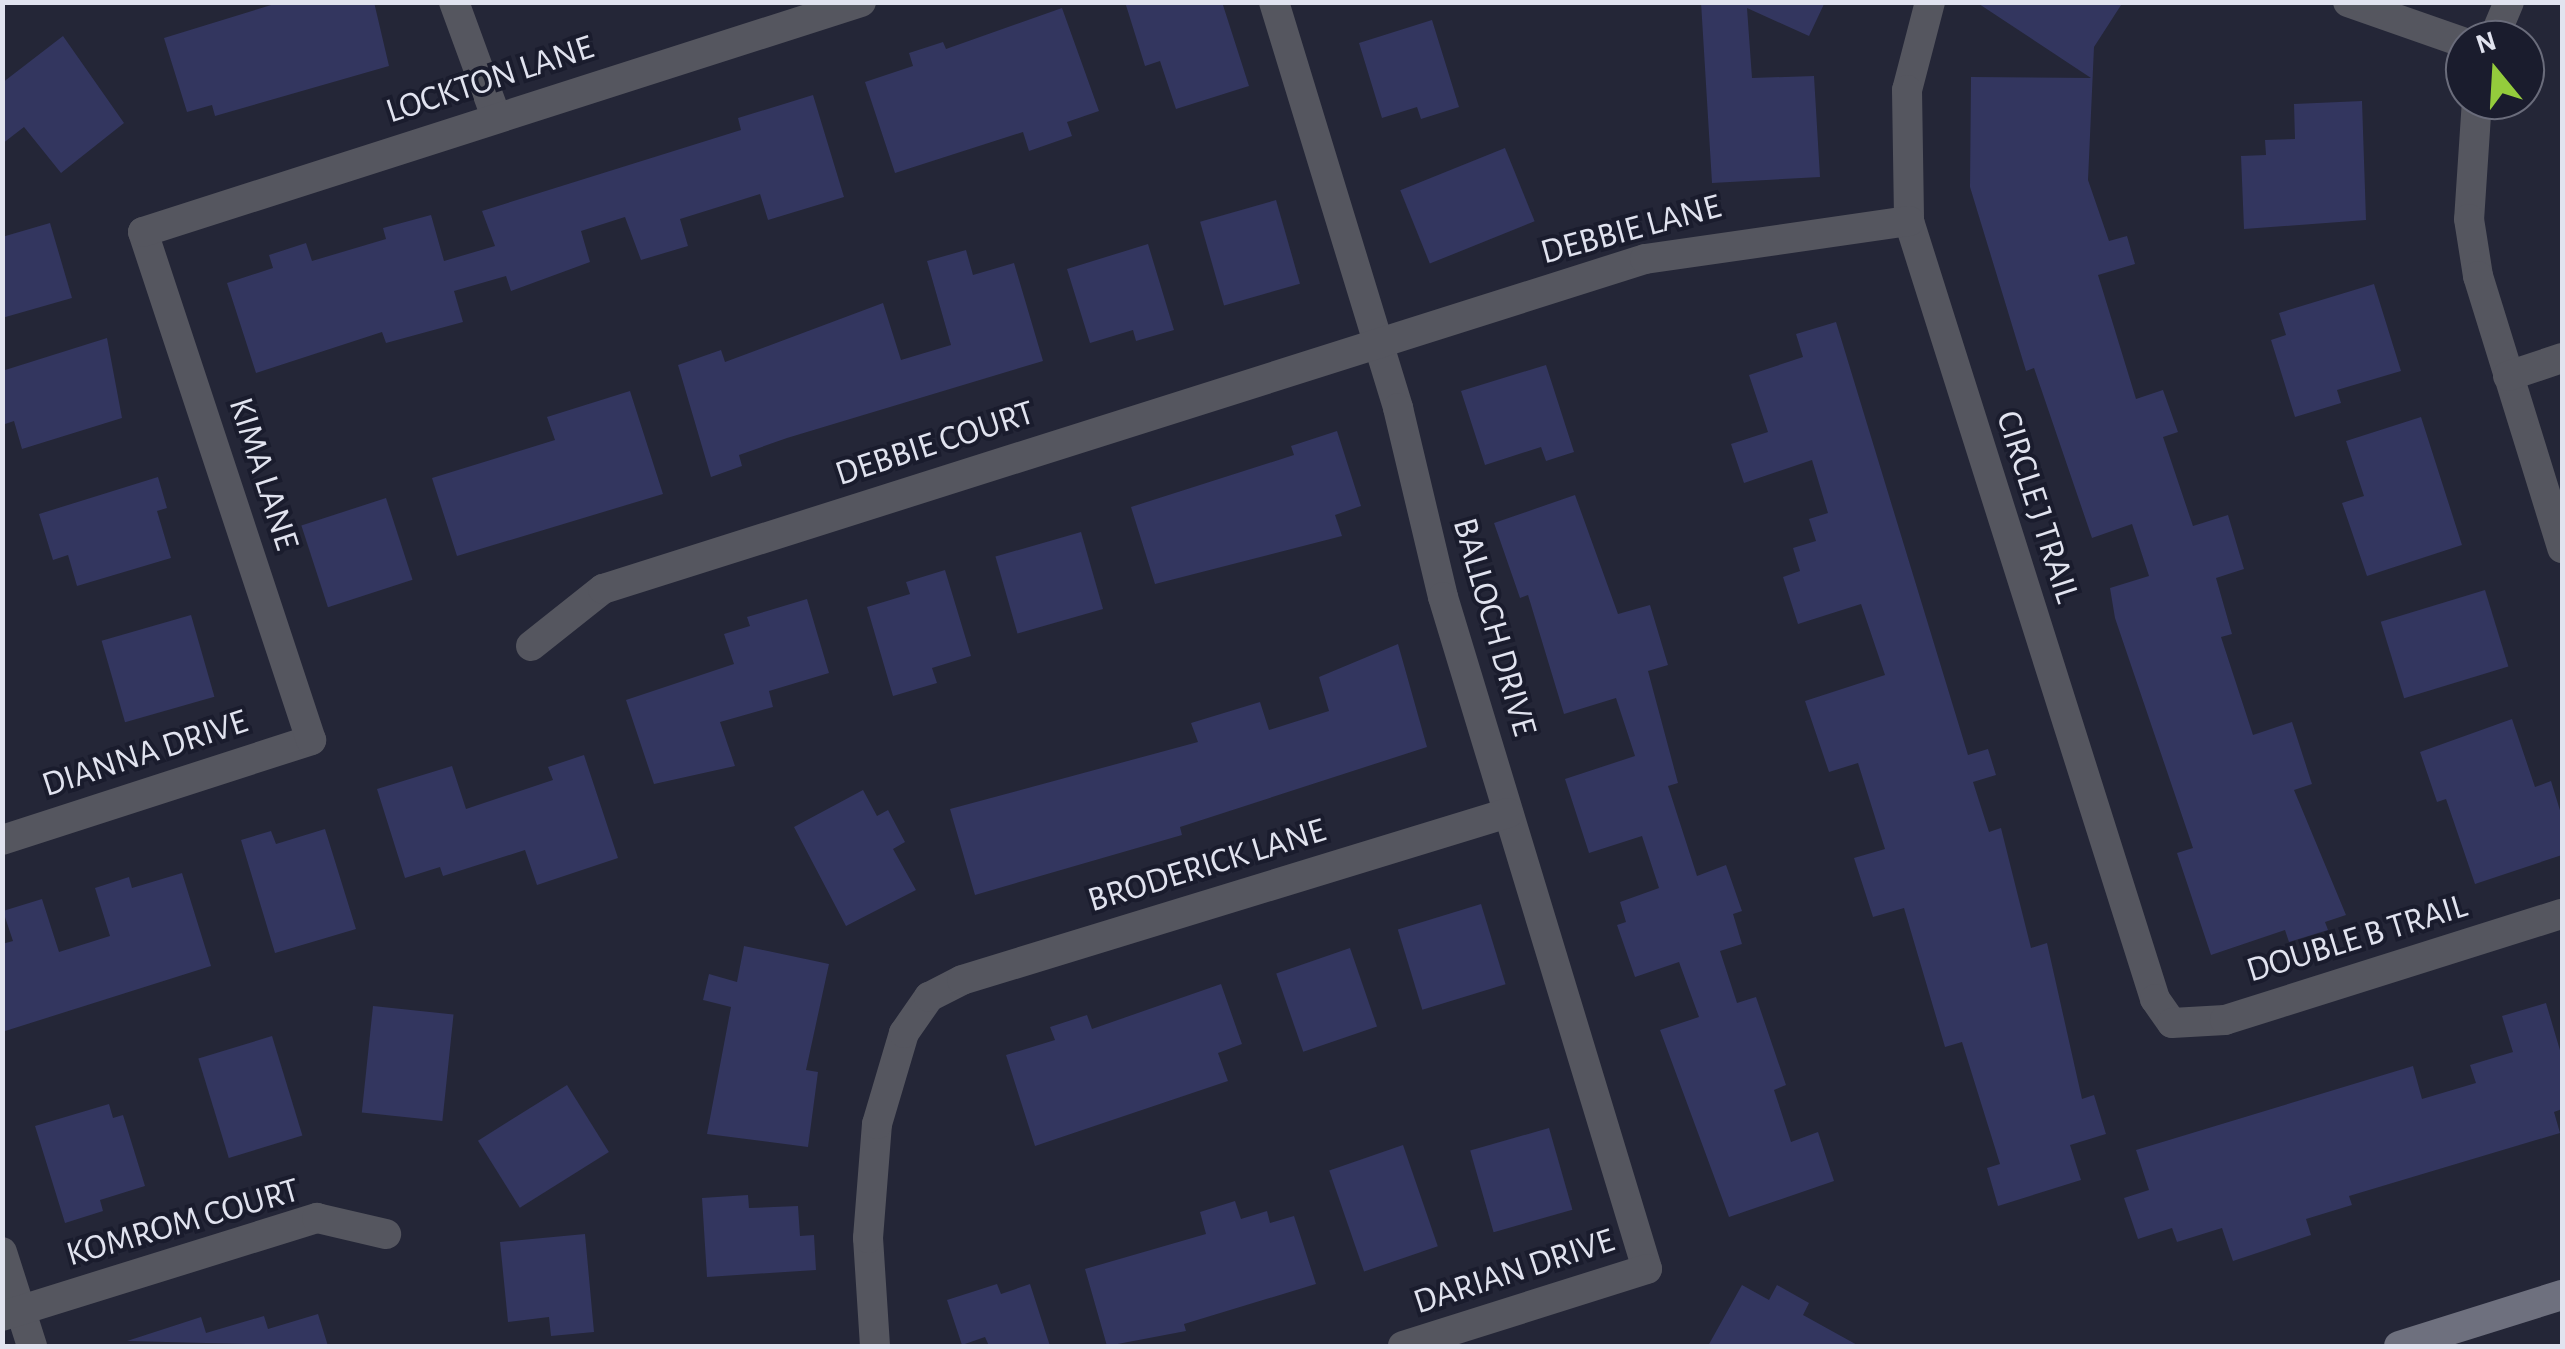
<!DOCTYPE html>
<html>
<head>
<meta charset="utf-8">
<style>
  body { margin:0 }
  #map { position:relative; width:2565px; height:1349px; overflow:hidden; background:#242637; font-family:"Alegreya Sans",sans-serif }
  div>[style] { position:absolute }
  .building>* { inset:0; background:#33365f; transform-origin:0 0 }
  .street>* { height:30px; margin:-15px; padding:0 15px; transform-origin:15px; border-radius:15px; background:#55565f }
  .secondary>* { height:30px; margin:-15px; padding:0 15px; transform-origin:15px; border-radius:15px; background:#6e707e }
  span { translate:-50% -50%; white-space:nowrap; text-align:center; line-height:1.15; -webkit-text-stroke:8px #1a1c2d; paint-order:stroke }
  .street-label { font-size:35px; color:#e1e3ef }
  .frame { position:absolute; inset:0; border:5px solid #e1e3ef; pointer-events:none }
  .north { position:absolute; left:2445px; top:20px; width:100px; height:100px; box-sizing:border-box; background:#1a1c2d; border:2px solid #6a6c7b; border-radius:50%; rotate:342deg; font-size:28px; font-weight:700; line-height:40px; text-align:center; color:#e1e3ef }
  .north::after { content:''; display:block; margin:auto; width:35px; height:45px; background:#94cc3c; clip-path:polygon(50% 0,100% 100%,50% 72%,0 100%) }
</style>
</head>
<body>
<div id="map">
  <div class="building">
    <i style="clip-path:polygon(281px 2px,374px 2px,389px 66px,215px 116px,212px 105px,187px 112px,164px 38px)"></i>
    <i style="clip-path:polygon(1125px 2px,1222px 2px,1249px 86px,1176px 109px,1160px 61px,1145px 66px)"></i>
    <i style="clip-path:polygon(1701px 2px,1825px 2px,1809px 36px,1747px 8px,1752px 78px,1814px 76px,1820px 177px,1712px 183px)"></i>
    <i style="clip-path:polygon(1976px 2px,2123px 2px,2094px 47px,2088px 180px,2109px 241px,2127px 236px,2135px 264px,2098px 275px,2136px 399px,2163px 390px,2178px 432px,2163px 437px,2193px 526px,2228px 515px,2244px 569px,2216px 578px,2232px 634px,2221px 637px,2253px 735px,2292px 722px,2312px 784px,2294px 790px,2346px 915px,2325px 922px,2328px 930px,2289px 942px,2285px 930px,2211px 955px,2177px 853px,2193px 848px,2115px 618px,2110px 588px,2149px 576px,2132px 524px,2092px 538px,2034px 368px,2026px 371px,1970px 187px,1971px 77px,2091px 78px)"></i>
    <i style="clip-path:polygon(1062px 8px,1099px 111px,1067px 122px,1072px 136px,1029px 151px,1023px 132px,895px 173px,865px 82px,913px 66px,909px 53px,943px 42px,946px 49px)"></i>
    <i style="clip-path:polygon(1432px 20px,1459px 107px,1421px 119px,1417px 107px,1382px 118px,1359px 43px)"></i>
    <i style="clip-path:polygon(63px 36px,124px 123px,61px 173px,24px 127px,2px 144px,2px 83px)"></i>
    <i style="clip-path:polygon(813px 95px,844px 197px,768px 220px,760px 194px,680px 219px,688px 246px,641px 260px,625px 217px,581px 231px,590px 262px,511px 291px,506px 276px,454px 291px,463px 322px,386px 343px,382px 332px,256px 373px,227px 283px,273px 268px,269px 255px,306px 243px,312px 261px,386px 239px,383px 228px,431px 215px,444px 261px,495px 246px,482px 211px,741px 130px,738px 118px)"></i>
    <i style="clip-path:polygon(2362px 101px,2366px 220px,2244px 229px,2241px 156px,2266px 155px,2265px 140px,2295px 139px,2294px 104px)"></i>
    <i style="left:1505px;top:148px;width:79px;height:113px;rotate:68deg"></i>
    <i style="left:1276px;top:200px;width:87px;height:79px;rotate:74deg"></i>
    <i style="clip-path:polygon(50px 223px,72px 298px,2px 318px,2px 237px)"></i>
    <i style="clip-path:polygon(1148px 244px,1174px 330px,1136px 341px,1133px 330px,1090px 343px,1067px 269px)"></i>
    <i style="clip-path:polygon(966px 250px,973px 275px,1014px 263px,1043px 361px,787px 438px,739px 455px,742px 466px,711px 477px,678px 365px,721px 350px,725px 362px,883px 303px,901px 360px,951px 345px,927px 261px)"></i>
    <i style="clip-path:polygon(2374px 284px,2401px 371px,2337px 390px,2341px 403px,2295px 417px,2271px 340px,2286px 335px,2279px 313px)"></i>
    <i style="clip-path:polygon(1836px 322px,1968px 755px,1988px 749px,1996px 775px,1973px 782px,1989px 832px,2001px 828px,2031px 948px,2047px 943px,2082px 1099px,2094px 1095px,2106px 1134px,2070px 1145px,2081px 1180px,1998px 1206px,1987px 1168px,2000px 1164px,1962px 1042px,1945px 1047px,1904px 908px,1873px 917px,1854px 858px,1885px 849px,1858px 763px,1829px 772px,1805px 701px,1885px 675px,1861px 604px,1798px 624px,1783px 577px,1800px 571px,1793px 548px,1816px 541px,1809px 519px,1828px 513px,1812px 460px,1744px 483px,1731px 444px,1768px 432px,1749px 375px,1803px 357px,1796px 334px)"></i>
    <i style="clip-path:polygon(107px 338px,122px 418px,22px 449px,14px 421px,2px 425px,2px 371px)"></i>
    <i style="clip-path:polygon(1546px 365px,1574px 452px,1546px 461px,1541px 447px,1485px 465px,1461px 391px)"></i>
    <i style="clip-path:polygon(630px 391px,663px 494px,457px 556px,432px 478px,555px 440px,547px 417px)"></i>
    <i style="clip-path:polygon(2421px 417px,2462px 545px,2367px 576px,2342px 503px,2364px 496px,2346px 441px)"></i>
    <i style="clip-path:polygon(1337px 431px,1361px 506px,1335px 515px,1342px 536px,1155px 584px,1131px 507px,1294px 455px,1291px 446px)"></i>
    <i style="clip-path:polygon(158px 477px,167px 508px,157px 511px,171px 558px,77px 586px,68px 555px,53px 560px,39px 514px)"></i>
    <i style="clip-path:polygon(1575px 495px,1618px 614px,1650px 605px,1668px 665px,1648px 671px,1678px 783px,1668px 786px,1697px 876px,1726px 865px,1742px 911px,1733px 914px,1742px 944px,1720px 951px,1737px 1003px,1756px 997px,1786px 1085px,1774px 1090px,1791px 1142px,1818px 1132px,1834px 1181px,1729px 1217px,1660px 1030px,1699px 1017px,1679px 962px,1635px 977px,1617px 925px,1626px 922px,1620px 902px,1659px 888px,1642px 836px,1589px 853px,1565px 779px,1635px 756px,1616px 698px,1564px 714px,1528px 595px,1520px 598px,1494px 523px)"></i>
    <i style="left:386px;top:498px;width:86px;height:89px;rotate:72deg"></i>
    <i style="left:1081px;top:532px;width:80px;height:89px;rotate:74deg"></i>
    <i style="clip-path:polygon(945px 570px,971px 656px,932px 668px,937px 683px,893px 696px,867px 607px,910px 594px,906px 582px)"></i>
    <i style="left:2485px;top:590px;width:80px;height:109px;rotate:73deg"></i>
    <i style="clip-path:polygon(807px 599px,829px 673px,769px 691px,773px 707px,720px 722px,735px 766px,654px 784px,626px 700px,734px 664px,724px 634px,750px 626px,747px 617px)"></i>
    <i style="left:191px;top:615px;width:85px;height:93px;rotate:74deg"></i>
    <i style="clip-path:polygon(1398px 644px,1427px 747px,1180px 827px,1182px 835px,975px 895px,950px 809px,1198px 742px,1191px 723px,1260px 702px,1269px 730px,1329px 711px,1319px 677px)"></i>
    <i style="clip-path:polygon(2512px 719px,2535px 787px,2551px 781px,2562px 817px,2562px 855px,2475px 884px,2446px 799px,2437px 802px,2420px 752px)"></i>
    <i style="clip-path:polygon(584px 755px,618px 858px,537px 885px,525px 850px,443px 876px,440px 867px,405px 878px,377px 789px,452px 766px,466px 809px,553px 780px,548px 767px)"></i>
    <i style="clip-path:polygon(863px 790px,877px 816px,888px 810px,905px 842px,893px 849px,916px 890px,846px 926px,794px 827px)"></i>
    <i style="clip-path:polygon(325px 829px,356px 929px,275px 953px,241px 840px,271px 831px,276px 844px)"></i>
    <i style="clip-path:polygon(182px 873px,211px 966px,2px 1032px,2px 944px,13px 941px,3px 911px,42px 899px,59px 952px,110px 936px,95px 888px,129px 877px,132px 888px)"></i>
    <i style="left:1481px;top:904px;width:84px;height:87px;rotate:73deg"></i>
    <i style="clip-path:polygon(744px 946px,829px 964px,806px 1070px,818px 1072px,808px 1147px,707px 1134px,731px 1007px,703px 1000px,709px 974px,737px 982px)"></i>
    <i style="left:1350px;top:948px;width:83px;height:78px;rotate:71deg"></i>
    <i style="clip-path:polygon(1221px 984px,1242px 1044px,1218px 1053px,1228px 1081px,1035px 1146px,1006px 1055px,1055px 1040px,1050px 1027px,1087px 1015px,1092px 1029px)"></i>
    <i style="clip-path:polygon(2546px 1003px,2562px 1057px,2562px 1109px,2554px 1112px,2560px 1133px,2349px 1196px,2352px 1205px,2306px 1219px,2311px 1235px,2233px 1261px,2222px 1228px,2177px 1242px,2172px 1228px,2138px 1239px,2124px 1198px,2149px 1190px,2136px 1150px,2413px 1066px,2422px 1099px,2476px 1083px,2470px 1065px,2513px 1052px,2502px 1016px)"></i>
    <i style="left:373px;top:1006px;width:81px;height:107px;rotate:6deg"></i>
    <i style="left:272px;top:1036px;width:104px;height:77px;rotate:73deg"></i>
    <i style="left:567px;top:1085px;width:79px;height:105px;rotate:58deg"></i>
    <i style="clip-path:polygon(109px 1104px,113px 1118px,123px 1115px,145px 1186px,100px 1200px,103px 1211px,65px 1223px,35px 1126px)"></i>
    <i style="left:1549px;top:1128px;width:85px;height:82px;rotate:74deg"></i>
    <i style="left:1403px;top:1145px;width:107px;height:78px;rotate:71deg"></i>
    <i style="clip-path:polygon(748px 1195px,749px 1208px,798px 1206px,800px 1236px,814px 1235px,816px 1270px,707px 1277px,702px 1198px)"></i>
    <i style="clip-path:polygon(1235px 1201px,1241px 1219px,1267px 1211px,1270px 1223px,1294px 1216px,1316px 1284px,1184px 1324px,1186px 1331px,1107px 1346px,1085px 1269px,1206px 1234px,1200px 1212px)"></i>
    <i style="clip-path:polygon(585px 1234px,594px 1332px,551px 1336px,549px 1317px,508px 1322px,500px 1242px)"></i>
    <i style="clip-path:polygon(997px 1284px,1001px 1294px,1030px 1284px,1050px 1346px,989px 1346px,985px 1337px,962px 1345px,947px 1300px)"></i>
    <i style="clip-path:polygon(1742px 1285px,1769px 1300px,1777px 1285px,1809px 1303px,1803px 1315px,1859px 1346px,1708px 1346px)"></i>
    <i style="clip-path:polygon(318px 1314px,328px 1346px,127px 1341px,201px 1317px,206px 1333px,264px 1316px,268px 1329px)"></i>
  </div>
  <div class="street">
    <i style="left:454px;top:2px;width:122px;rotate:69.9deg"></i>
    <i style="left:1274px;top:2px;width:425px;rotate:73deg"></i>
    <i style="left:1398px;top:408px;width:194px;rotate:76.6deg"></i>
    <i style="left:1443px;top:597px;width:702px;rotate:73.11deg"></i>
    <i style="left:1647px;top:1269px;width:256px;rotate:162.5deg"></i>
    <i style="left:1930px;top:2px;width:91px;rotate:104.6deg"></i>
    <i style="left:1907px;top:90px;width:131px;rotate:89.1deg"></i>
    <i style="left:1909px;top:221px;width:816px;rotate:72.45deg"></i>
    <i style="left:2155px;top:999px;width:29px;rotate:55deg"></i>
    <i style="left:2172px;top:1023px;width:53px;rotate:-3.2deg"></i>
    <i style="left:2225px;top:1020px;width:353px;rotate:-17.5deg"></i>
    <i style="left:2348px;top:2px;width:124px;rotate:19.3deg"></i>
    <i style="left:2493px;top:40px;width:41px;rotate:-67.2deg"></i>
    <i style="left:2477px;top:100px;width:119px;rotate:93.8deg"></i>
    <i style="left:2469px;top:219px;width:58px;rotate:81deg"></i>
    <i style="left:2478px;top:276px;width:285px;rotate:72.8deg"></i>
    <i style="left:2508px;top:376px;width:57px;rotate:-18.4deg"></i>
    <i style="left:531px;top:646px;width:92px;rotate:-38.4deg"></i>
    <i style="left:603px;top:589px;width:1093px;rotate:-17.57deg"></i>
    <i style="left:1645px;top:259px;width:267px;rotate:-8.2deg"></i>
    <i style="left:2px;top:840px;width:325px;rotate:-17.9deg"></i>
    <i style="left:311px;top:740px;width:535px;rotate:-108.3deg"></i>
    <i style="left:143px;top:232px;width:754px;rotate:-17.76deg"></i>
    <i style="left:2px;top:1252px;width:99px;rotate:72.3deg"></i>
    <i style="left:2px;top:1316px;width:330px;rotate:-17.3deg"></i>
    <i style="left:317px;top:1218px;width:71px;rotate:13.1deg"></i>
    <i style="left:875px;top:1346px;width:108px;rotate:-93.7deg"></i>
    <i style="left:868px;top:1238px;width:114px;rotate:-85.5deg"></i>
    <i style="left:877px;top:1124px;width:95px;rotate:-73.5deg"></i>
    <i style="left:904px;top:1033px;width:44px;rotate:-55.2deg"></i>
    <i style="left:929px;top:997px;width:37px;rotate:-27deg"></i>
    <i style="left:962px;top:980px;width:571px;rotate:-17.01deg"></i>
  </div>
  <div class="secondary">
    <i style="left:2399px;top:1346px;width:171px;rotate:-17.4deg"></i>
  </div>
  <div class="street-label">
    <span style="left:490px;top:80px;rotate:-18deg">LOCKTON LANE</span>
    <span style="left:1631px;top:230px;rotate:-15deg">DEBBIE LANE</span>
    <span style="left:935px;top:444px;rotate:-18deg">DEBBIE COURT</span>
    <span style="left:263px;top:474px;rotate:72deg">KIMA LANE</span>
    <span style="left:2037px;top:507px;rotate:72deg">CIRCLE J TRAIL</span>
    <span style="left:1494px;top:627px;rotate:74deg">BALLOCH DRIVE</span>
    <span style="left:145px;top:754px;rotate:-18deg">DIANNA DRIVE</span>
    <span style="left:1207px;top:866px;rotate:-17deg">BRODERICK LANE</span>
    <span style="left:2357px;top:939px;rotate:-17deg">DOUBLE B TRAIL</span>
    <span style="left:183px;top:1223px;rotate:-16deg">KOMROM COURT</span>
    <span style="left:1514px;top:1272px;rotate:-18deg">DARIAN DRIVE</span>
  </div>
  <div class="frame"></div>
  <div class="north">N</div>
</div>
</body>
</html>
